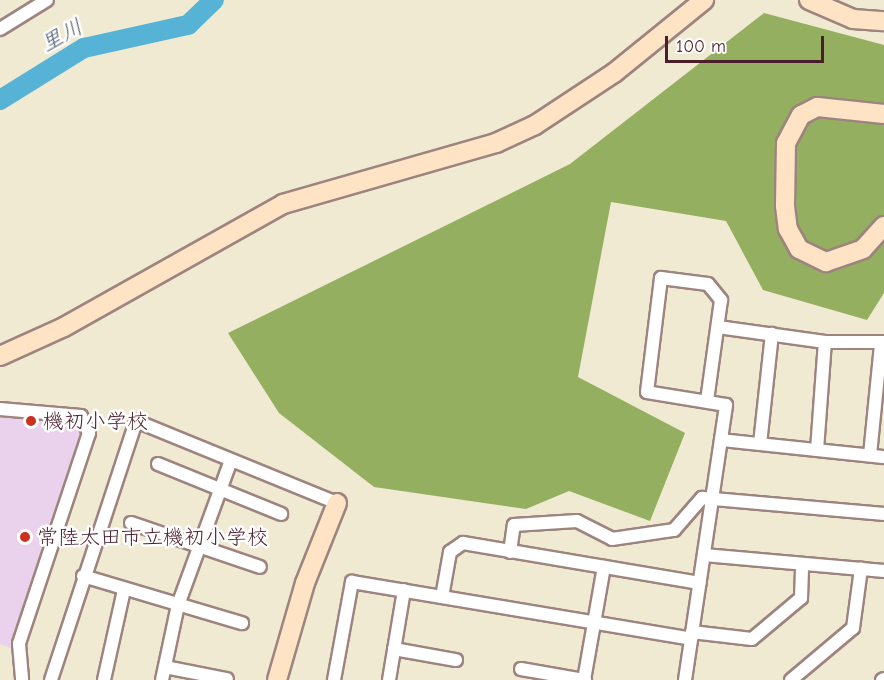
<!DOCTYPE html>
<html>
<head>
<meta charset="utf-8">
<style>
  body { margin:0 }
  #map { position:relative; width:884px; height:680px; overflow:hidden; background:#f0ead3; font-family:"Comic Neue","Klee One",sans-serif }
  div>[style] { position:absolute }
  .built>* { inset:0; background:#ead1ec }
  .forest>* { inset:0; background:#95af60 }
  .river>* { height:20px; margin:-10px; padding:0 10px; transform-origin:10px; border-radius:10px; background:#57b3d5 }
  .roads { filter:drop-shadow(2px 0 #9d847f) drop-shadow(-2px 0 #9d847f) drop-shadow(0 2px #9d847f) drop-shadow(0 -2px #9d847f) }
  .street>* { height:12px; margin:-6px; padding:0 6px; transform-origin:6px; border-radius:6px; background:#fff }
  .secondary>* { height:18px; margin:-9px; padding:0 9px; transform-origin:9px; border-radius:9px; background:#fee4c5 }
  .dots>* { width:16px; height:16px; translate:-50% -50%; box-sizing:border-box; border:3px solid #fff; border-radius:50% }
  span { translate:-50% -50%; white-space:nowrap; text-align:center; line-height:1.15; -webkit-text-stroke:5px #fff; paint-order:stroke }
  .poi-label { font-size:21px; color:#4a1f2b }
  .left { translate:0 -50%; text-align:left }
  .water-label { font-size:22px; color:#4f5a6f; font-style:italic }
  .scale { position:absolute; left:665px; top:36px; width:159px; height:27px; box-sizing:border-box; border:3px solid #4a1f2b; border-top:0; padding-left:8px; font-size:18px; line-height:21px; white-space:nowrap; color:#4a1f2b; -webkit-text-stroke:4px #fff; paint-order:stroke }
</style>
</head>
<body>
<div id="map">
  <div class="built">
    <i style="clip-path:polygon(0 412px,77px 420px,83px 429px,16px 650px,0 644px)"></i>
  </div>
  <div class="forest">
    <i style="clip-path:polygon(764px 13px,884px 45px,884px 293px,867px 320px,763px 290px,726px 221px,611px 202px,578px 377px,685px 433px,650px 521px,569px 491px,526px 509px,374px 487px,279px 413px,228px 333px,570px 164px)"></i>
  </div>
  <div class="river">
    <i style="left:0;top:100px;width:99px;rotate:-31.8deg"></i>
    <i style="left:84px;top:48px;width:107px;rotate:-12.5deg"></i>
    <i style="left:188px;top:25px;width:36px;rotate:-44deg"></i>
  </div>
  <div class="roads">
    <div class="street">
      <i style="left:0;top:29px;width:55px;rotate:-31.7deg"></i>
      <i style="left:718px;top:327px;width:108px;rotate:8deg"></i>
      <i style="left:825px;top:342px;width:59px"></i>
      <i style="left:0;top:409px;width:81px;rotate:4.9deg"></i>
      <i style="left:81px;top:416px;width:19px;rotate:65deg"></i>
      <i style="left:89px;top:433px;width:222px;rotate:108.4deg"></i>
      <i style="left:19px;top:644px;width:36px;rotate:85deg"></i>
      <i style="left:721px;top:440px;width:164px;rotate:6deg"></i>
      <i style="left:760px;top:444px;width:111px;rotate:-83.8deg"></i>
      <i style="left:817px;top:450px;width:108px;rotate:-85.8deg"></i>
      <i style="left:870px;top:455px;width:111px;rotate:-84.3deg"></i>
      <i style="left:158px;top:464px;width:133px;rotate:22.1deg"></i>
      <i style="left:131px;top:523px;width:136px;rotate:18.8deg"></i>
      <i style="left:510px;top:552px;width:27px;rotate:-82deg"></i>
      <i style="left:514px;top:525px;width:63px;rotate:-3.6deg"></i>
      <i style="left:577px;top:521px;width:39px;rotate:27deg"></i>
      <i style="left:612px;top:539px;width:63px;rotate:-8.3deg"></i>
      <i style="left:674px;top:530px;width:43px;rotate:-48.8deg"></i>
      <i style="left:702px;top:498px;width:183px;rotate:5deg"></i>
      <i style="left:704px;top:555px;width:181px;rotate:5.1deg"></i>
      <i style="left:83px;top:576px;width:166px;rotate:16.5deg"></i>
      <i style="left:442px;top:597px;width:46px;rotate:-79.9deg"></i>
      <i style="left:450px;top:552px;width:16px;rotate:-35deg"></i>
      <i style="left:463px;top:543px;width:240px;rotate:9.6deg"></i>
      <i style="left:692px;top:632px;width:60px;rotate:6.7deg"></i>
      <i style="left:752px;top:639px;width:64px;rotate:-39.9deg"></i>
      <i style="left:801px;top:598px;width:34px;rotate:-88deg"></i>
      <i style="left:394px;top:649px;width:63px;rotate:10.1deg"></i>
      <i style="left:165px;top:667px;width:63px;rotate:11deg"></i>
      <i style="left:521px;top:669px;width:65px;rotate:9.8deg"></i>
      <i style="left:51px;top:680px;width:273px;rotate:-71.8deg"></i>
      <i style="left:136px;top:421px;width:217px;rotate:22.2deg"></i>
      <i style="left:104px;top:680px;width:92px;rotate:-77.5deg"></i>
      <i style="left:162px;top:680px;width:77px;rotate:-78deg"></i>
      <i style="left:178px;top:605px;width:154px;rotate:-69.9deg"></i>
      <i style="left:334px;top:680px;width:100px;rotate:-79.6deg"></i>
      <i style="left:352px;top:582px;width:344px;rotate:9.5deg"></i>
      <i style="left:389px;top:680px;width:91px;rotate:-80.5deg"></i>
      <i style="left:584px;top:680px;width:115px;rotate:-80deg"></i>
      <i style="left:685px;top:680px;width:278px;rotate:-81.5deg"></i>
      <i style="left:726px;top:405px;width:80px;rotate:-170.7deg"></i>
      <i style="left:647px;top:392px;width:115px;rotate:-83deg"></i>
      <i style="left:661px;top:278px;width:47px;rotate:7.3deg"></i>
      <i style="left:708px;top:284px;width:21px;rotate:51deg"></i>
      <i style="left:721px;top:300px;width:102px;rotate:97.9deg"></i>
      <i style="left:791px;top:680px;width:81px;rotate:-40deg"></i>
      <i style="left:853px;top:628px;width:60px;rotate:-82.3deg"></i>
      <i style="left:882px;top:680px;width:2px;rotate:-27deg"></i>
    </div>
    <div class="secondary">
      <i style="left:809px;top:0;width:48px;rotate:23.4deg"></i>
      <i style="left:853px;top:19px;width:31px;rotate:4deg"></i>
      <i style="left:884px;top:114px;width:67px;rotate:-174deg"></i>
      <i style="left:817px;top:107px;width:18px;rotate:153deg"></i>
      <i style="left:801px;top:115px;width:32px;rotate:118deg"></i>
      <i style="left:786px;top:143px;width:63px;rotate:90.9deg"></i>
      <i style="left:785px;top:206px;width:23px;rotate:83deg"></i>
      <i style="left:788px;top:229px;width:23px;rotate:61deg"></i>
      <i style="left:799px;top:249px;width:30px;rotate:26deg"></i>
      <i style="left:826px;top:262px;width:39px;rotate:-19deg"></i>
      <i style="left:863px;top:249px;width:31px;rotate:-48deg"></i>
      <i style="left:0;top:356px;width:70px;rotate:-24.4deg"></i>
      <i style="left:64px;top:327px;width:251px;rotate:-29.3deg"></i>
      <i style="left:283px;top:204px;width:222px;rotate:-16deg"></i>
      <i style="left:496px;top:143px;width:43px;rotate:-24.8deg"></i>
      <i style="left:535px;top:125px;width:95px;rotate:-33.4deg"></i>
      <i style="left:614px;top:73px;width:116px;rotate:-39deg"></i>
      <i style="left:277px;top:680px;width:101px;rotate:-73.9deg"></i>
      <i style="left:305px;top:583px;width:86px;rotate:-68.2deg"></i>
    </div>
  </div>
  <div class="dots">
    <i style="left:31px;top:421px;background:#c8321e"></i>
    <i style="left:25px;top:537px;background:#c8321e"></i>
  </div>
  <div class="poi-label">
    <span class="left" style="left:43px;top:421px">機初小学校</span>
    <span class="left" style="left:37px;top:537px">常陸太田市立機初小学校</span>
  </div>
  <div class="water-label">
    <span style="left:62px;top:36px;rotate:-28deg">里川</span>
  </div>
  <div class="scale">100 m</div>
</div>
</body>
</html>
